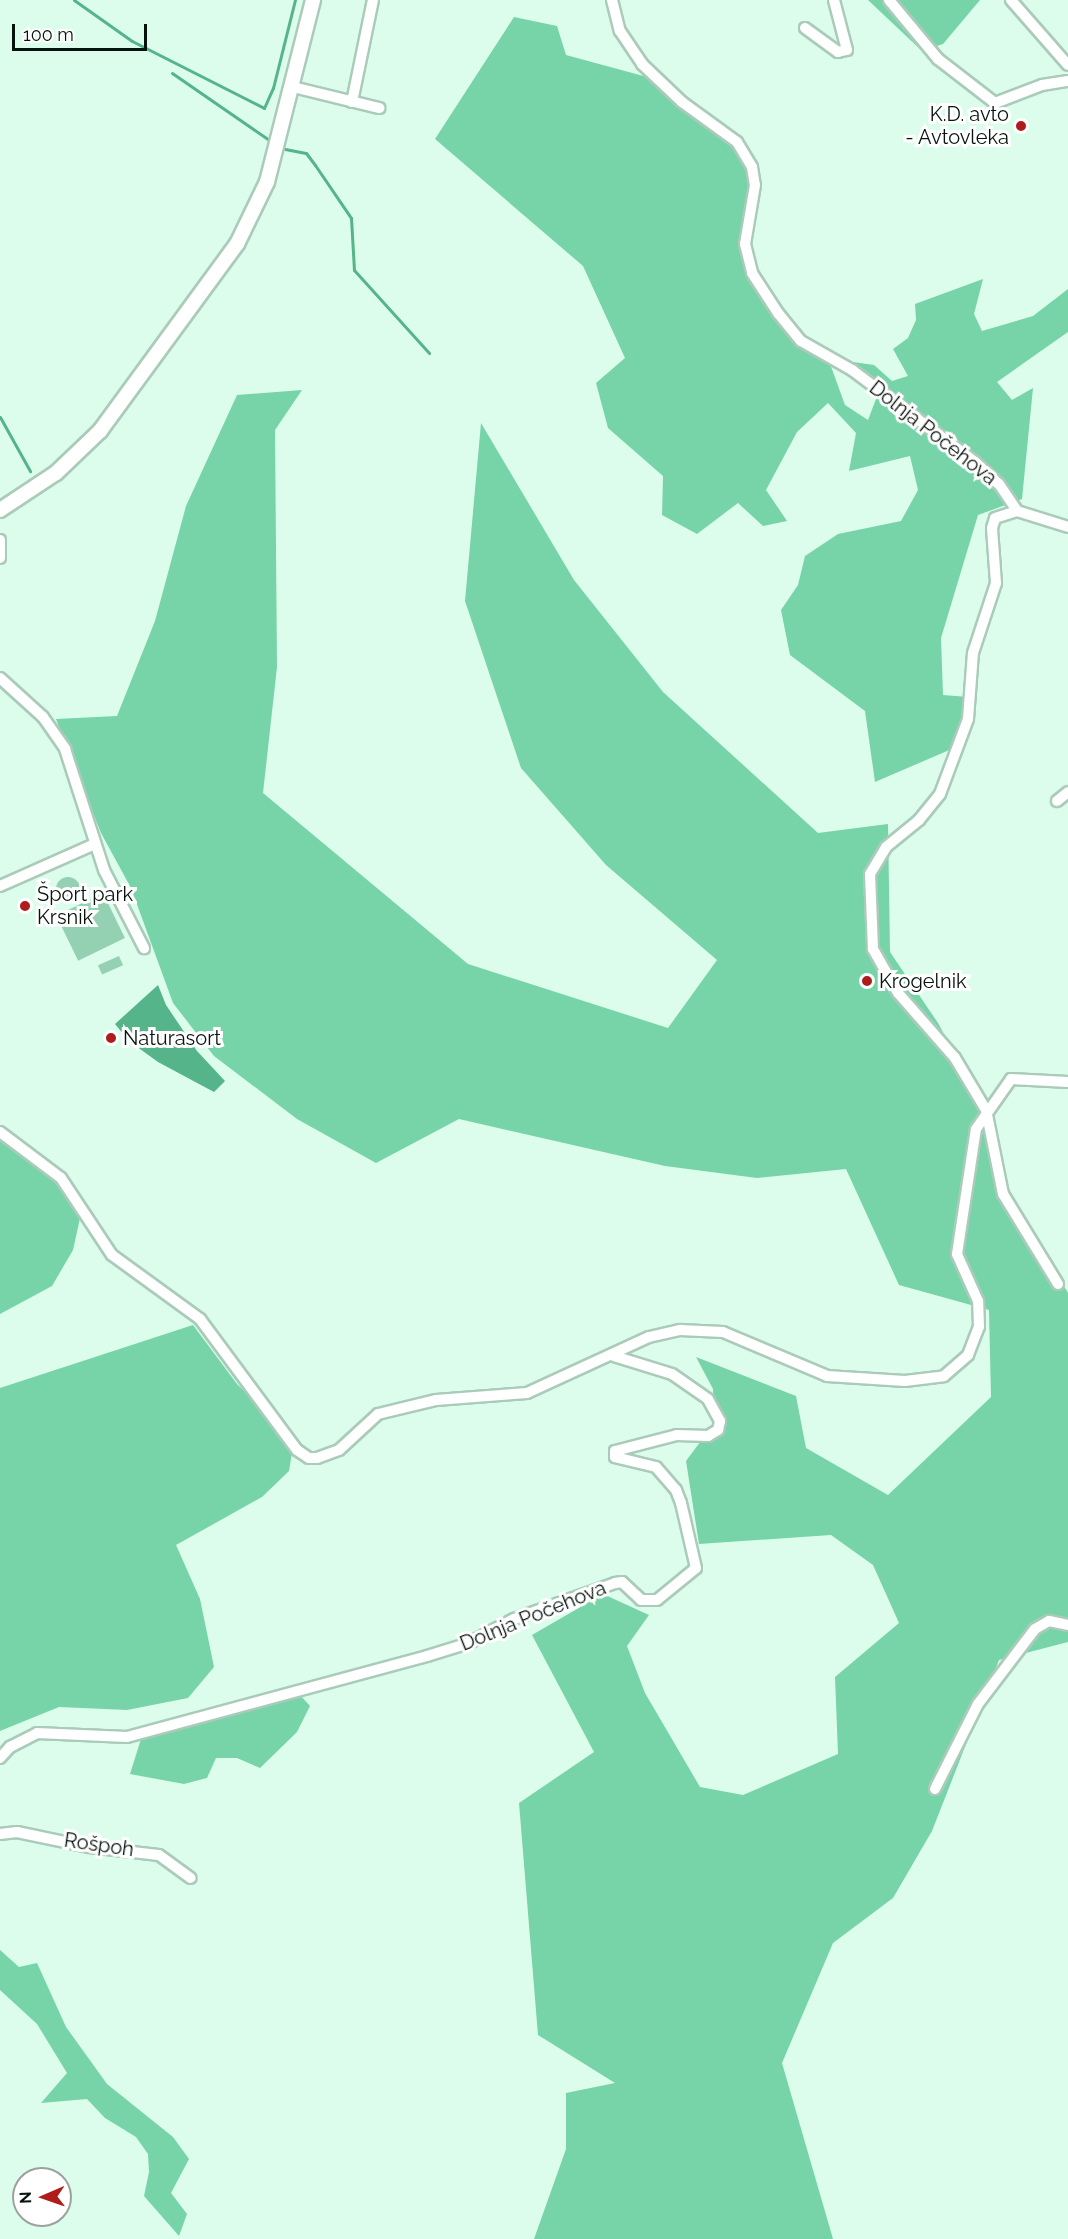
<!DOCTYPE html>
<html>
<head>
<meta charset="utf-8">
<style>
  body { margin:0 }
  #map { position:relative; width:1068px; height:2239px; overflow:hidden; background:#dcfdeb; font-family:Raleway,sans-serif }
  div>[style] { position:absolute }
  .green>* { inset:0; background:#93d1b2; transform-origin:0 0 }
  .round { border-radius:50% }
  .forest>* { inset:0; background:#76d4a8 }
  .water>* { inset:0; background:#55b489 }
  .stream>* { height:3px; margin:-1.5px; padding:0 1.5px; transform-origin:1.5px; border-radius:1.5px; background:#55b489 }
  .roads { filter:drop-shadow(2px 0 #abcbba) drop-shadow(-2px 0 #abcbba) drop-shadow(0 2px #abcbba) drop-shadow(0 -2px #abcbba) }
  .minor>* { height:10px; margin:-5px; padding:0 5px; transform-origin:5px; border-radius:5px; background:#fff }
  .secondary>* { height:14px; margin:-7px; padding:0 7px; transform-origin:7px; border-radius:7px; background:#fff }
  .dots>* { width:16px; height:16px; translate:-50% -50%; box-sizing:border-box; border:3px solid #fff; border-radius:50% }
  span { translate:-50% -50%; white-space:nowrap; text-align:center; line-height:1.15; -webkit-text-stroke:6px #fff; paint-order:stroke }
  .poi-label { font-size:20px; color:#08130d }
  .right { translate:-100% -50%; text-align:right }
  .left { translate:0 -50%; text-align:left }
  .street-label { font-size:20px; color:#08130d }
  .north { position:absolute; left:12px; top:2167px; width:60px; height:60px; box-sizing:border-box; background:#fff; border:2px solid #9ca19e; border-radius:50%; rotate:268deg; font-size:16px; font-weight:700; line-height:24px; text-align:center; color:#08130d }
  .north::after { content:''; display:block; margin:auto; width:21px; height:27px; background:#ae1c1c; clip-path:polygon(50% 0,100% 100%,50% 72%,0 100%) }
  .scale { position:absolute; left:12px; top:24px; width:135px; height:27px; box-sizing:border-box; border:3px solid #08130d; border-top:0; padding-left:8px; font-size:18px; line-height:21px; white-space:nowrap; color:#08130d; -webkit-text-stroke:4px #fff; paint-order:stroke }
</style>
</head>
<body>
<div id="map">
  <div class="green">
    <i class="round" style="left:56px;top:877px;width:24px;height:24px"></i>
    <i style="left:103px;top:893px;width:50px;height:52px;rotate:64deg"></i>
    <i style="left:119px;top:956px;width:10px;height:23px;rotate:66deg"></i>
  </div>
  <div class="forest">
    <i style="clip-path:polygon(868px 0,980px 0,943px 44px,922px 51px)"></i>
    <i style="clip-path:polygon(514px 17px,557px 26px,566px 55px,647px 77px,678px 106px,736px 143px,750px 169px,753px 185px,743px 244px,777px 314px,829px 361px,845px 405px,868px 420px,876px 399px,853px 362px,874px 365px,892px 381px,908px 376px,893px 349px,908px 338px,916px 320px,915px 304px,983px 279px,974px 314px,982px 331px,1033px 316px,1068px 289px,1068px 332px,997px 382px,1012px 400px,1033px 388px,1022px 499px,978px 515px,941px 638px,943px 695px,968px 697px,954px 748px,875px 782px,865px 711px,790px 655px,781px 610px,798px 585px,805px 556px,838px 534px,901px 521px,918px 490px,910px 456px,849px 471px,856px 433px,828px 403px,797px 432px,766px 490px,787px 521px,763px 526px,738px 503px,697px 534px,662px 515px,663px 476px,608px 428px,596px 383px,625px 358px,583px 266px,435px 139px)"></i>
    <i style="clip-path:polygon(302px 390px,275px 430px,277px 667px,263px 793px,468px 964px,668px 1028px,717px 960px,606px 865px,521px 768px,465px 601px,481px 423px,574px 580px,663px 692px,818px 833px,888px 824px,890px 952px,938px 1023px,994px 1126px,1012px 1201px,1068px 1293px,1068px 1642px,999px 1660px,932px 1831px,893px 1898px,833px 1943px,782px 2063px,833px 2239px,534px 2239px,566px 2149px,566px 2093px,615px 2083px,538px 2035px,519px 1803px,594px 1752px,532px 1635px,603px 1594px,649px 1615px,627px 1646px,645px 1693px,700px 1787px,743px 1795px,838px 1754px,835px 1677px,899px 1623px,873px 1565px,831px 1535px,699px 1544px,686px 1461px,715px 1422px,713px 1389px,696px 1357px,796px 1396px,806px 1448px,888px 1495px,991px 1397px,989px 1310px,899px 1285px,846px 1169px,757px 1178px,665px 1166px,459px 1119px,376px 1163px,297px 1119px,214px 1056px,173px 1003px,131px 888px,101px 833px,56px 719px,117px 716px,155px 621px,186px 506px,237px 395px)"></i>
    <i style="clip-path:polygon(0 1136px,58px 1179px,80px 1218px,73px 1250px,52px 1286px,0 1314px)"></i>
    <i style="clip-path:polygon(193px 1325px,237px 1384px,268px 1414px,292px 1453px,289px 1471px,262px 1497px,176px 1545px,200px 1599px,214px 1667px,188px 1698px,127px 1710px,59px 1707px,0 1731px,0 1388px)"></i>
    <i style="clip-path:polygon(300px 1695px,310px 1706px,297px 1732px,260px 1768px,237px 1758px,216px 1758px,207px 1778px,184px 1784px,130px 1774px,141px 1739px)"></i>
    <i style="clip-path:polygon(0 1950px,19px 1967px,37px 1963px,66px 2027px,107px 2084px,173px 2137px,189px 2159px,171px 2193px,187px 2214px,179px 2236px,144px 2196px,149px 2172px,148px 2154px,136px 2137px,105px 2118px,87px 2099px,41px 2103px,67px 2073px,37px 2024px,0 1990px)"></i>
  </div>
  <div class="water">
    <i style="clip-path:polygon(158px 985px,166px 1005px,197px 1051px,225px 1081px,214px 1092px,158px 1062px,129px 1041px,115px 1024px)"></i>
  </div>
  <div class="stream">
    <i style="left:74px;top:0;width:71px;rotate:35.3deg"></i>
    <i style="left:132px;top:41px;width:148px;rotate:26.9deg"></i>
    <i style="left:264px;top:108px;width:22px;rotate:-66deg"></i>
    <i style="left:273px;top:88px;width:91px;rotate:-76deg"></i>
    <i style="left:172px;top:73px;width:118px;rotate:34.6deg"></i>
    <i style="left:285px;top:149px;width:21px;rotate:11deg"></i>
    <i style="left:306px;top:153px;width:15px;rotate:53deg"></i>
    <i style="left:315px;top:165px;width:64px;rotate:55.8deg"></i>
    <i style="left:351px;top:218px;width:52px;rotate:86.7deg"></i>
    <i style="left:354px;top:270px;width:112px;rotate:47.9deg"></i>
    <i style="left:0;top:417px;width:62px;rotate:60.9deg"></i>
  </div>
  <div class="roads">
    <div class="minor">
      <i style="left:612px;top:0;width:32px;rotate:76deg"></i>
      <i style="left:620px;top:31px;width:40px;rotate:56deg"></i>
      <i style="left:642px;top:64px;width:55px;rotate:43.5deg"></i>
      <i style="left:682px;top:102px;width:68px;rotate:36deg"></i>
      <i style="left:737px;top:142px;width:29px;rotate:59deg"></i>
      <i style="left:752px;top:167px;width:18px;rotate:81deg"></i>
      <i style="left:755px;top:185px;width:60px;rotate:99.6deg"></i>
      <i style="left:745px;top:244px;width:30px;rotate:76deg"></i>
      <i style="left:752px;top:273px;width:48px;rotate:57deg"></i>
      <i style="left:778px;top:313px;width:36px;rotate:51deg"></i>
      <i style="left:801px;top:341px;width:59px;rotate:29.6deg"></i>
      <i style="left:852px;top:370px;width:154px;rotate:36.8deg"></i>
      <i style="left:975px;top:462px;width:33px;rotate:43deg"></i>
      <i style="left:999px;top:484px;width:32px;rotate:56deg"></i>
      <i style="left:889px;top:0;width:77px;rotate:50.3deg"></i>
      <i style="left:938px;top:59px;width:72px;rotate:37.7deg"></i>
      <i style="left:995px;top:103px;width:50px;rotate:-21deg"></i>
      <i style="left:1042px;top:85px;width:26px;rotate:-9deg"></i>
      <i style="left:1011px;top:0;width:86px;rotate:48.8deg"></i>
      <i style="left:805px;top:28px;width:41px;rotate:36deg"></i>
      <i style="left:838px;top:52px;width:9px;rotate:-13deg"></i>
      <i style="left:847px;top:50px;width:52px;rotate:-104.6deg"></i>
      <i style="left:293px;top:87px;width:89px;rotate:13.7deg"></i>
      <i style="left:352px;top:102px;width:104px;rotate:-78.4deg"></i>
      <i style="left:0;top:540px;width:18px;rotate:90deg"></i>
      <i style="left:0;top:678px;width:58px;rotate:42.2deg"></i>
      <i style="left:43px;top:717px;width:39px;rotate:55deg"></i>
      <i style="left:65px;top:749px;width:127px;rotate:72.1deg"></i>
      <i style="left:104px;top:870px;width:88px;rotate:62.9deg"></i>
      <i style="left:1057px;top:801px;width:14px;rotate:-39deg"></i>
      <i style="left:0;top:886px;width:104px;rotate:-23.9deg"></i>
      <i style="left:0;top:1132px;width:76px;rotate:37deg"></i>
      <i style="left:61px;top:1178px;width:92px;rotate:56.5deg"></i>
      <i style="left:112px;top:1255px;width:109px;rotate:36deg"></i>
      <i style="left:200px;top:1319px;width:163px;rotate:53.5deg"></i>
      <i style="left:297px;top:1450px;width:14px;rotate:34deg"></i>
      <i style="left:309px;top:1458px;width:8px"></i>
      <i style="left:317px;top:1458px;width:23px;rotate:-20deg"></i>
      <i style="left:339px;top:1450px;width:53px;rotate:-42.7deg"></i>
      <i style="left:378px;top:1414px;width:60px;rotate:-13.6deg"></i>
      <i style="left:436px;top:1400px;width:91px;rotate:-4.4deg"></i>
      <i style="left:527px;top:1393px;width:134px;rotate:-24.7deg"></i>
      <i style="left:649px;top:1337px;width:32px;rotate:-13deg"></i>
      <i style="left:680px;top:1330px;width:43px;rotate:2.7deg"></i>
      <i style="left:723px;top:1332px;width:113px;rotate:22.9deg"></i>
      <i style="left:827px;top:1376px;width:78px;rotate:3.7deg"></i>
      <i style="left:905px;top:1381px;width:39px;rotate:-7deg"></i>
      <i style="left:944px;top:1376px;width:32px;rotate:-41deg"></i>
      <i style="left:968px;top:1355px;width:30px;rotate:-69deg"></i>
      <i style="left:979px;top:1327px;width:26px;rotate:-92deg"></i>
      <i style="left:978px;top:1301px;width:51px;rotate:-114.1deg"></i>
      <i style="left:957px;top:1254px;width:126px;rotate:-81.4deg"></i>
      <i style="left:976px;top:1129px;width:61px;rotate:-55deg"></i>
      <i style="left:1011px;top:1079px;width:57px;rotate:3deg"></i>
      <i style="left:1058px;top:1284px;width:105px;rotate:-121.4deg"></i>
      <i style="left:1003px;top:1194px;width:86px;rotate:-101.4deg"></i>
      <i style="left:986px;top:1110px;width:61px;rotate:-120.8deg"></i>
      <i style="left:955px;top:1058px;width:86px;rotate:-131.2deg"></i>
      <i style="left:898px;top:993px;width:51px;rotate:-119.6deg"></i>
      <i style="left:873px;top:949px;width:75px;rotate:-92.3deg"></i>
      <i style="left:870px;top:874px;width:31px;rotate:-59deg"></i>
      <i style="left:886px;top:847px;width:43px;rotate:-39.3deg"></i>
      <i style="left:919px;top:820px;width:33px;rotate:-51deg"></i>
      <i style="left:940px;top:794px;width:80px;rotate:-69.5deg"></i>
      <i style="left:968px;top:719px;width:66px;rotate:-85.7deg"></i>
      <i style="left:973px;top:653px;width:74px;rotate:-71.8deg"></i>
      <i style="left:996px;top:583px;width:55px;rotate:-94.2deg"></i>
      <i style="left:992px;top:528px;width:10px;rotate:-73deg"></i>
      <i style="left:995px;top:518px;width:23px;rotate:-18deg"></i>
      <i style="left:1017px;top:511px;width:53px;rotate:17.4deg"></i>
      <i style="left:0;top:1758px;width:15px;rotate:-48deg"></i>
      <i style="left:10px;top:1747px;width:30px;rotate:-27deg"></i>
      <i style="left:37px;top:1733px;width:90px;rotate:2.5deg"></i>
      <i style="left:127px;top:1737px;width:311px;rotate:-15.1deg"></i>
      <i style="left:427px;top:1656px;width:44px;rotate:-17.2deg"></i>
      <i style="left:469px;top:1643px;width:51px;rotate:-28.1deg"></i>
      <i style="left:514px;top:1619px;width:107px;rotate:-19.6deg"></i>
      <i style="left:615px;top:1583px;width:7px;rotate:-8deg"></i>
      <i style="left:622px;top:1582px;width:26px;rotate:43deg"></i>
      <i style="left:641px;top:1600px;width:16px"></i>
      <i style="left:657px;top:1600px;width:50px;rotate:-39.4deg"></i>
      <i style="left:696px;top:1568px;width:67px;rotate:-103deg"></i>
      <i style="left:681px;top:1503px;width:14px;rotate:-111deg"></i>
      <i style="left:676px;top:1490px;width:30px;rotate:-131deg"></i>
      <i style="left:656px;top:1467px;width:42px;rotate:-166.3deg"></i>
      <i style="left:615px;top:1457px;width:6px;rotate:-90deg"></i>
      <i style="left:615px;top:1451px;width:64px;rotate:-14.5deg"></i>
      <i style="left:677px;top:1435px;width:31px;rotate:2deg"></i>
      <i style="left:708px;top:1436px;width:12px;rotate:-31deg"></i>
      <i style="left:718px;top:1430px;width:9px;rotate:-77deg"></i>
      <i style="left:720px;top:1421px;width:25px;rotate:-119deg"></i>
      <i style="left:708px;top:1399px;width:44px;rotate:-145.2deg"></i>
      <i style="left:672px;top:1374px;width:61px;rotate:-162.8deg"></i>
      <i style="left:935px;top:1789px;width:95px;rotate:-63.2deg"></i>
      <i style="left:978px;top:1704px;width:94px;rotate:-52.8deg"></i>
      <i style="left:1035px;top:1629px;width:16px;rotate:-30deg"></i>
      <i style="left:1049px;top:1621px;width:19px;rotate:12deg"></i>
      <i style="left:0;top:1834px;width:17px;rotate:-7deg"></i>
      <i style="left:17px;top:1832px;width:74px;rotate:11.8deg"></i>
      <i style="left:89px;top:1847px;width:70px;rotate:6.5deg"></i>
      <i style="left:159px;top:1855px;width:39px;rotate:36deg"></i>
    </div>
    <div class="secondary">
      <i style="left:0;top:510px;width:67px;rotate:-33.5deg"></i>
      <i style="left:56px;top:473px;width:61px;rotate:-43.7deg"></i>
      <i style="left:100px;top:431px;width:232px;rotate:-53.8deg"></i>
      <i style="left:237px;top:244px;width:69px;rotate:-64.2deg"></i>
      <i style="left:267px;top:182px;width:188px;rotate:-75.8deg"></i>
    </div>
  </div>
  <div class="dots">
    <i style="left:1021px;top:126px;background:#ae1c1c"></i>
    <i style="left:25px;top:906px;background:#ae1c1c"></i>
    <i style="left:867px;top:981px;background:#ae1c1c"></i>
    <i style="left:111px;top:1038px;background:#ae1c1c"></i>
  </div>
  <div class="poi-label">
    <span class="right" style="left:1009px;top:126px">K.D. avto<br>- Avtovleka</span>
    <span class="left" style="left:37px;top:906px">Šport park<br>Krsnik</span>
    <span class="left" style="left:879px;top:981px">Krogelnik</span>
    <span class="left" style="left:123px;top:1038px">Naturasort</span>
  </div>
  <div class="street-label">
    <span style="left:933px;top:433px;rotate:38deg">Dolnja Počehova</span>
    <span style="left:533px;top:1616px;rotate:-22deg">Dolnja Počehova</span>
    <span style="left:99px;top:1845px;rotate:8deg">Rošpoh</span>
  </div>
  <div class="north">N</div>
  <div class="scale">100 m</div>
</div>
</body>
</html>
